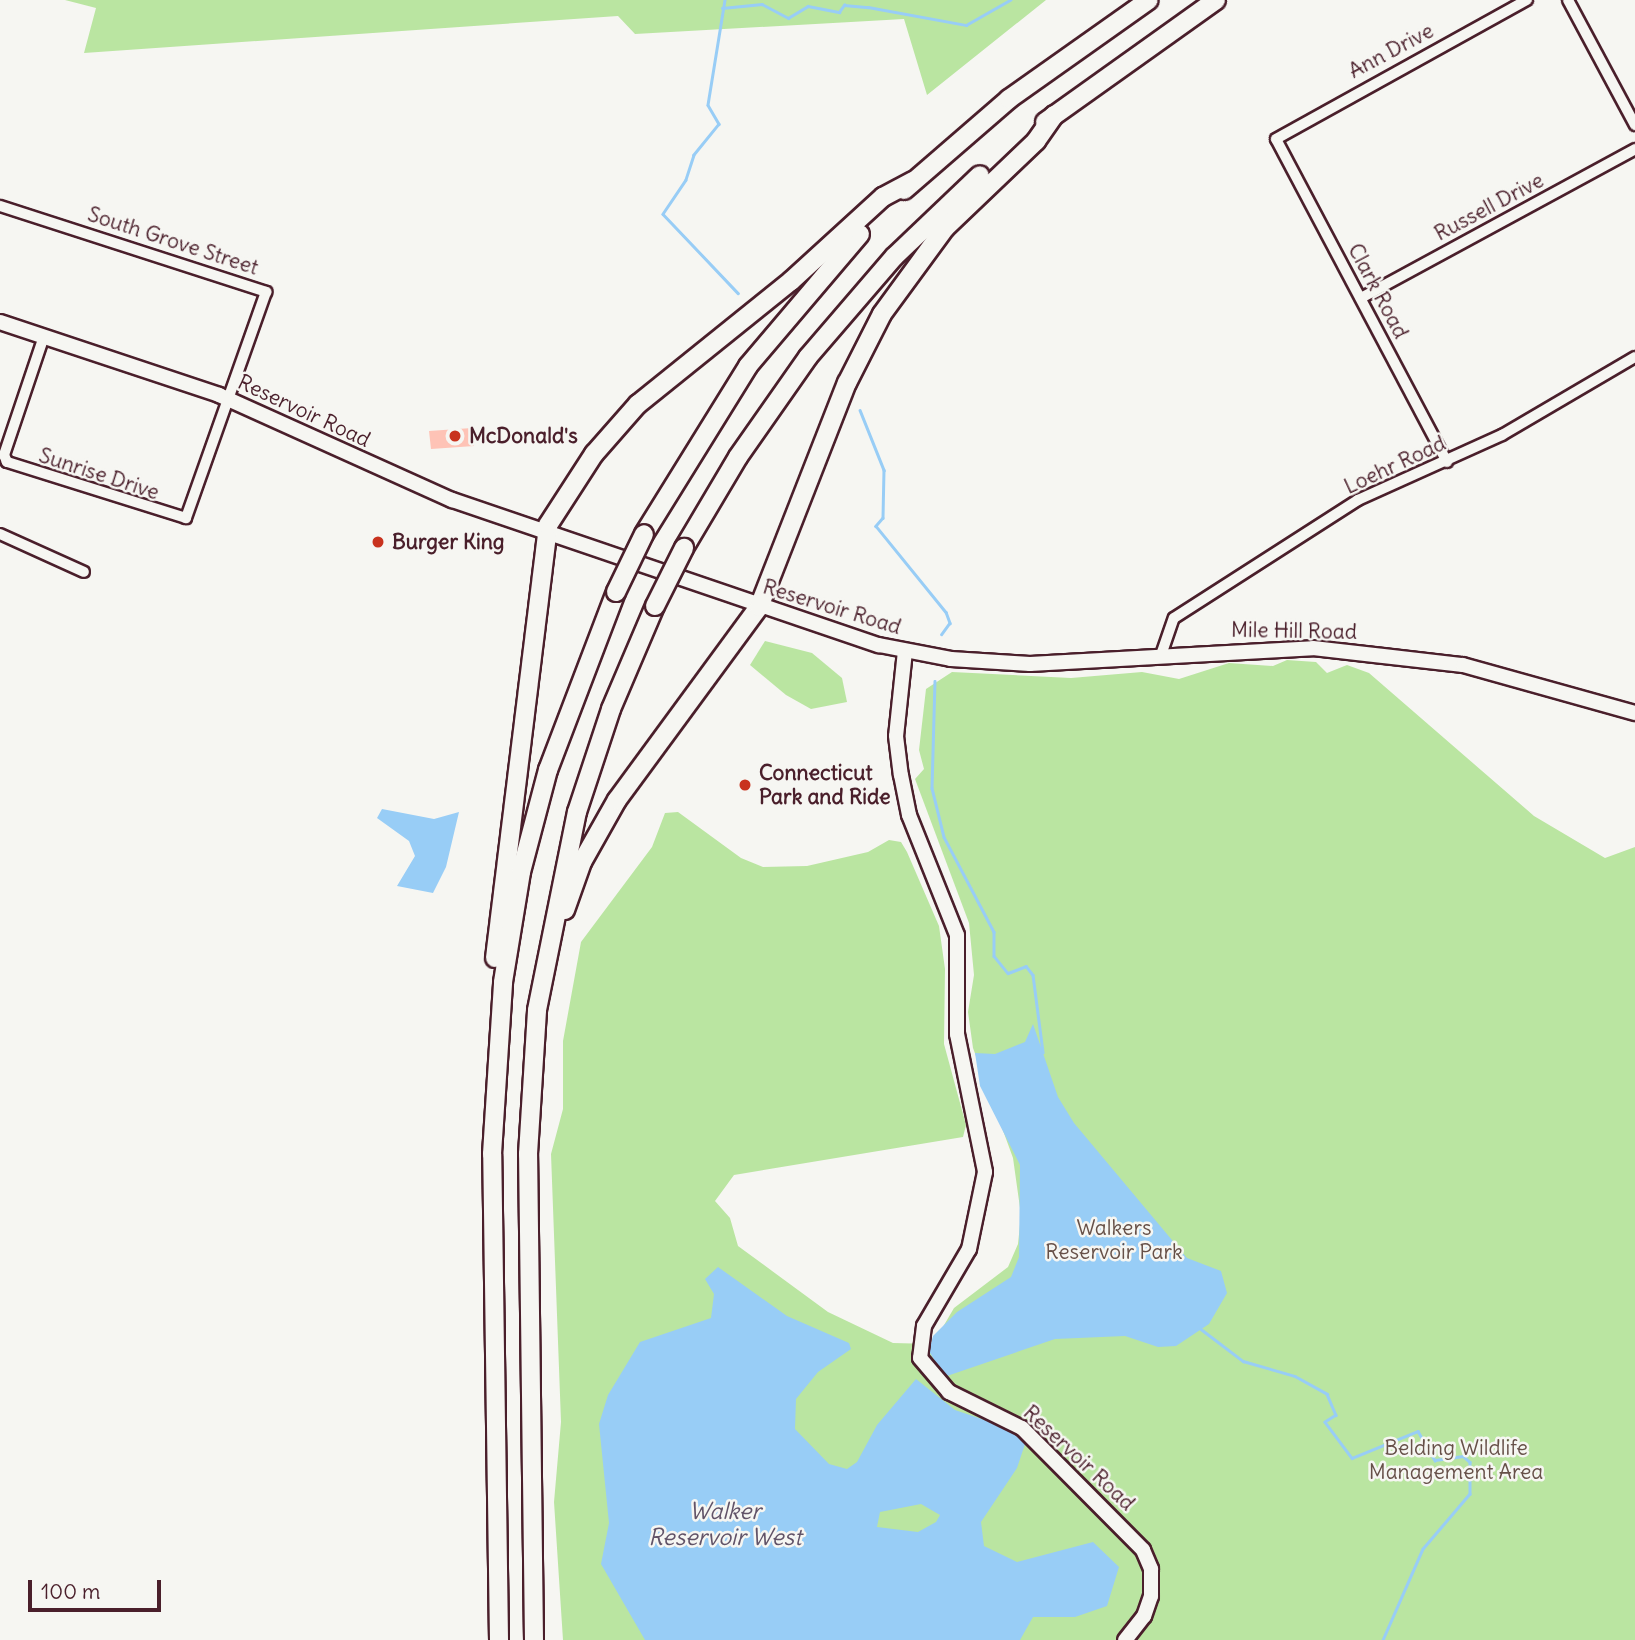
<!DOCTYPE html>
<html>
<head>
<meta charset="utf-8">
<style>
  body { margin:0 }
  #map { position:relative; width:1635px; height:1640px; overflow:hidden; background:#f6f6f2; font-family:Delius,sans-serif }
  div>[style] { position:absolute }
  .green>* { inset:0; background:#bae5a1 }
  .water>* { inset:0; background:#98cdf6 }
  .stream>* { height:2.5px; margin:-1.25px; padding:0 1.25px; transform-origin:1.25px; border-radius:1.25px; background:#98cdf6 }
  .building>* { inset:0; background:#fec3b6 }
  .roads { filter:drop-shadow(2px 0 #4a1f2b) drop-shadow(-2px 0 #4a1f2b) drop-shadow(0 2px #4a1f2b) drop-shadow(0 -2px #4a1f2b) }
  .street>* { height:10px; margin:-5px; padding:0 5px; transform-origin:5px; border-radius:5px; background:#f6f6f2 }
  .secondary>* { height:14px; margin:-7px; padding:0 7px; transform-origin:7px; border-radius:7px; background:#f6f6f2 }
  .highway>* { height:18px; margin:-9px; padding:0 9px; transform-origin:9px; border-radius:9px; background:#f6f6f2 }
  .bridges { filter:drop-shadow(2px 0 #4a1f2b) drop-shadow(-2px 0 #4a1f2b) drop-shadow(0 2px #4a1f2b) drop-shadow(0 -2px #4a1f2b) }
  .highway-bridge>* { height:18px; margin:-9px; padding:0 9px; transform-origin:9px; border-radius:9px; background:#f6f6f2 }
  .dots>* { width:19px; height:19px; translate:-50% -50%; box-sizing:border-box; border:4px solid #f6f6f2; border-radius:50% }
  span { translate:-50% -50%; white-space:nowrap; text-align:center; line-height:1.15; -webkit-text-stroke:5px #f6f6f2; paint-order:stroke }
  .street-label { font-size:21px; color:#4a1f2b }
  .poi-label { font-size:21px; color:#4a1f2b; font-weight:700 }
  .left { translate:0 -50%; text-align:left }
  .park-label { font-size:21px; color:#665048 }
  .water-label { font-size:23px; color:#615368; font-style:italic }
  .scale { position:absolute; left:28px; top:1580px; width:133px; height:32px; box-sizing:border-box; border:4px solid #4a1f2b; border-top:0; padding-left:9px; font-size:21px; line-height:24px; white-space:nowrap; color:#4a1f2b; -webkit-text-stroke:5px #f6f6f2; paint-order:stroke }
</style>
</head>
<body>
<div id="map">
  <div class="green">
    <i style="clip-path:polygon(65px 0,1046px 0,927px 95px,904px 19px,635px 34px,618px 16px,84px 53px,96px 8px)"></i>
    <i style="clip-path:polygon(765px 641px,812px 653px,842px 678px,847px 702px,811px 709px,786px 695px,750px 665px)"></i>
    <i style="clip-path:polygon(1287px 660px,1316px 662px,1327px 673px,1347px 665px,1369px 673px,1534px 816px,1605px 858px,1635px 847px,1635px 1640px,563px 1640px,554px 1502px,561px 1422px,551px 1154px,563px 1109px,563px 1041px,581px 942px,652px 847px,665px 813px,678px 812px,741px 858px,763px 867px,807px 866px,868px 852px,889px 840px,901px 842px,907px 852px,939px 926px,945px 969px,944px 1044px,966px 1125px,963px 1137px,734px 1175px,715px 1201px,730px 1218px,738px 1246px,828px 1312px,893px 1343px,933px 1344px,954px 1308px,1008px 1267px,1018px 1244px,1021px 1215px,1013px 1158px,973px 1048px,968px 1012px,974px 975px,969px 923px,915px 779px,924px 769px,919px 750px,926px 689px,952px 672px,1071px 678px,1142px 672px,1179px 679px,1229px 663px,1273px 666px)"></i>
  </div>
  <div class="water">
    <i style="clip-path:polygon(382px 809px,434px 819px,459px 812px,446px 867px,433px 893px,397px 886px,415px 856px,409px 841px,377px 818px)"></i>
    <i style="clip-path:polygon(1033px 1024px,1058px 1097px,1074px 1123px,1187px 1258px,1221px 1271px,1227px 1293px,1209px 1324px,1176px 1346px,1158px 1347px,1125px 1336px,1055px 1339px,944px 1377px,929px 1351px,933px 1336px,957px 1312px,1011px 1277px,1019px 1257px,1020px 1165px,980px 1086px,975px 1053px,995px 1054px,1025px 1042px)"></i>
    <i style="clip-path:polygon(evenodd,718px 1267px,787px 1316px,849px 1343px,851px 1349px,818px 1372px,796px 1399px,795px 1429px,829px 1464px,847px 1469px,857px 1462px,877px 1425px,916px 1379px,955px 1410px,1008px 1428px,1025px 1444px,1017px 1468px,981px 1522px,984px 1546px,1017px 1562px,1093px 1542px,1119px 1567px,1107px 1606px,1075px 1617px,1033px 1617px,1020px 1640px,645px 1640px,601px 1564px,609px 1523px,599px 1424px,608px 1395px,640px 1342px,711px 1318px,714px 1294px,705px 1279px,718px 1267px,921px 1504px,940px 1515px,936px 1522px,918px 1532px,877px 1527px,880px 1512px,921px 1504px)"></i>
  </div>
  <div class="stream">
    <i style="left:725px;top:0;width:106px;rotate:99.2deg"></i>
    <i style="left:708px;top:105px;width:22px;rotate:60deg"></i>
    <i style="left:719px;top:124px;width:40px;rotate:129deg"></i>
    <i style="left:694px;top:155px;width:26px;rotate:108deg"></i>
    <i style="left:686px;top:180px;width:41px;rotate:124.1deg"></i>
    <i style="left:663px;top:214px;width:109px;rotate:46.5deg"></i>
    <i style="left:722px;top:8px;width:40px;rotate:-5.7deg"></i>
    <i style="left:762px;top:4px;width:30px;rotate:28deg"></i>
    <i style="left:788px;top:18px;width:23px;rotate:-31deg"></i>
    <i style="left:808px;top:6px;width:32px;rotate:11deg"></i>
    <i style="left:839px;top:12px;width:9px;rotate:-54deg"></i>
    <i style="left:844px;top:5px;width:24px;rotate:5deg"></i>
    <i style="left:868px;top:7px;width:100px;rotate:10.4deg"></i>
    <i style="left:966px;top:25px;width:51px;rotate:-29.6deg"></i>
    <i style="left:860px;top:410px;width:65px;rotate:68.2deg"></i>
    <i style="left:884px;top:470px;width:48px;rotate:91.2deg"></i>
    <i style="left:883px;top:518px;width:11px;rotate:131deg"></i>
    <i style="left:876px;top:526px;width:111px;rotate:50.9deg"></i>
    <i style="left:946px;top:612px;width:12px;rotate:70deg"></i>
    <i style="left:950px;top:623px;width:14px;rotate:126deg"></i>
    <i style="left:935px;top:681px;width:107px;rotate:91.6deg"></i>
    <i style="left:932px;top:788px;width:50px;rotate:76.2deg"></i>
    <i style="left:944px;top:837px;width:107px;rotate:62.2deg"></i>
    <i style="left:994px;top:932px;width:24px;rotate:90deg"></i>
    <i style="left:994px;top:956px;width:22px;rotate:51deg"></i>
    <i style="left:1008px;top:973px;width:19px;rotate:-21deg"></i>
    <i style="left:1026px;top:966px;width:11px;rotate:52deg"></i>
    <i style="left:1033px;top:975px;width:78px;rotate:82.6deg"></i>
    <i style="left:1201px;top:1329px;width:53px;rotate:37.3deg"></i>
    <i style="left:1243px;top:1361px;width:54px;rotate:16.1deg"></i>
    <i style="left:1295px;top:1376px;width:37px;rotate:29deg"></i>
    <i style="left:1327px;top:1394px;width:23px;rotate:67deg"></i>
    <i style="left:1336px;top:1415px;width:13px;rotate:148deg"></i>
    <i style="left:1325px;top:1422px;width:45px;rotate:53.1deg"></i>
    <i style="left:1352px;top:1458px;width:71px;rotate:-22.2deg"></i>
    <i style="left:1418px;top:1431px;width:34px;rotate:60deg"></i>
    <i style="left:1435px;top:1460px;width:28px;rotate:-8deg"></i>
    <i style="left:1463px;top:1456px;width:9px;rotate:41deg"></i>
    <i style="left:1470px;top:1462px;width:32px;rotate:90deg"></i>
    <i style="left:1470px;top:1494px;width:72px;rotate:130.5deg"></i>
    <i style="left:1423px;top:1549px;width:99px;rotate:113.7deg"></i>
  </div>
  <div class="building">
    <i style="clip-path:polygon(472px 428px,480px 440px,473px 440px,474px 446px,431px 449px,429px 431px)"></i>
  </div>
  <div class="roads">
    <div class="street">
      <i style="left:1568px;top:0;width:142px;rotate:61.8deg"></i>
      <i style="left:0;top:206px;width:280px;rotate:17.9deg"></i>
      <i style="left:266px;top:292px;width:240px;rotate:109.5deg"></i>
      <i style="left:186px;top:518px;width:188px;rotate:-162.6deg"></i>
      <i style="left:7px;top:462px;width:8px;rotate:-113deg"></i>
      <i style="left:4px;top:455px;width:126px;rotate:-71.4deg"></i>
      <i style="left:1361px;top:298px;width:312px;rotate:-28.5deg"></i>
      <i style="left:1447px;top:462px;width:365px;rotate:-117.9deg"></i>
      <i style="left:1276px;top:139px;width:287px;rotate:-29deg"></i>
      <i style="left:0;top:534px;width:92px;rotate:24.3deg"></i>
      <i style="left:1161px;top:655px;width:39px;rotate:-71deg"></i>
      <i style="left:1174px;top:618px;width:219px;rotate:-32.7deg"></i>
      <i style="left:1358px;top:500px;width:158px;rotate:-24.3deg"></i>
      <i style="left:1502px;top:435px;width:154px;rotate:-30.4deg"></i>
    </div>
    <div class="secondary">
      <i style="left:0;top:322px;width:231px;rotate:18.4deg"></i>
      <i style="left:219px;top:395px;width:256px;rotate:24.3deg"></i>
      <i style="left:452px;top:500px;width:451px;rotate:18.8deg"></i>
      <i style="left:879px;top:645px;width:73px;rotate:11deg"></i>
      <i style="left:951px;top:659px;width:79px;rotate:3.6deg"></i>
      <i style="left:1030px;top:664px;width:283px;rotate:-3.2deg"></i>
      <i style="left:1313px;top:648px;width:151px;rotate:6.5deg"></i>
      <i style="left:1463px;top:665px;width:179px;rotate:15.6deg"></i>
      <i style="left:905px;top:651px;width:85px;rotate:96deg"></i>
      <i style="left:896px;top:736px;width:39px;rotate:83deg"></i>
      <i style="left:901px;top:775px;width:41px;rotate:78.7deg"></i>
      <i style="left:909px;top:815px;width:129px;rotate:68.2deg"></i>
      <i style="left:957px;top:935px;width:99px;rotate:90deg"></i>
      <i style="left:957px;top:1034px;width:141px;rotate:78.5deg"></i>
      <i style="left:985px;top:1172px;width:79px;rotate:101.7deg"></i>
      <i style="left:969px;top:1249px;width:89px;rotate:120.3deg"></i>
      <i style="left:924px;top:1326px;width:32px;rotate:97deg"></i>
      <i style="left:920px;top:1358px;width:45px;rotate:49.5deg"></i>
      <i style="left:949px;top:1392px;width:81px;rotate:26.3deg"></i>
      <i style="left:1022px;top:1428px;width:172px;rotate:45.2deg"></i>
      <i style="left:1143px;top:1550px;width:21px;rotate:67deg"></i>
      <i style="left:1151px;top:1569px;width:27px;rotate:90deg"></i>
      <i style="left:1151px;top:1596px;width:21px;rotate:109deg"></i>
      <i style="left:1144px;top:1616px;width:31px;rotate:128deg"></i>
    </div>
    <div class="highway">
      <i style="left:1045px;top:122px;width:210px;rotate:-35.5deg"></i>
      <i style="left:904px;top:190px;width:139px;rotate:-40.9deg"></i>
      <i style="left:1009px;top:99px;width:171px;rotate:-35.3deg"></i>
      <i style="left:644px;top:534px;width:198px;rotate:-58.2deg"></i>
      <i style="left:748px;top:366px;width:173px;rotate:-49.7deg"></i>
      <i style="left:684px;top:548px;width:106px;rotate:-59.3deg"></i>
      <i style="left:738px;top:457px;width:122px;rotate:-55deg"></i>
      <i style="left:808px;top:357px;width:133px;rotate:-49.3deg"></i>
      <i style="left:895px;top:256px;width:117px;rotate:-43.6deg"></i>
      <i style="left:565px;top:910px;width:51px;rotate:-70.5deg"></i>
      <i style="left:582px;top:862px;width:71px;rotate:-60.6deg"></i>
      <i style="left:617px;top:800px;width:240px;rotate:-53.7deg"></i>
      <i style="left:759px;top:607px;width:241px;rotate:-68.6deg"></i>
      <i style="left:847px;top:383px;width:77px;rotate:-63.1deg"></i>
      <i style="left:882px;top:314px;width:107px;rotate:-53.8deg"></i>
      <i style="left:945px;top:228px;width:126px;rotate:-43.7deg"></i>
      <i style="left:1036px;top:141px;width:32px;rotate:-55deg"></i>
      <i style="left:495px;top:958px;width:436px;rotate:-83deg"></i>
      <i style="left:548px;top:525px;width:85px;rotate:-57.1deg"></i>
      <i style="left:594px;top:454px;width:67px;rotate:-48.7deg"></i>
      <i style="left:638px;top:404px;width:196px;rotate:-38.8deg"></i>
      <i style="left:791px;top:281px;width:125px;rotate:-42.4deg"></i>
      <i style="left:883px;top:197px;width:34px;rotate:-28deg"></i>
      <i style="left:499px;top:1640px;width:486px;rotate:-90.8deg"></i>
      <i style="left:492px;top:1154px;width:172px;rotate:-86.3deg"></i>
      <i style="left:503px;top:982px;width:111px;rotate:-80.7deg"></i>
      <i style="left:521px;top:872px;width:106px;rotate:-75.2deg"></i>
      <i style="left:548px;top:770px;width:191px;rotate:-69.1deg"></i>
      <i style="left:534px;top:1640px;width:486px;rotate:-90.7deg"></i>
      <i style="left:528px;top:1154px;width:144px;rotate:-86.4deg"></i>
      <i style="left:537px;top:1010px;width:202px;rotate:-78.6deg"></i>
      <i style="left:577px;top:812px;width:108px;rotate:-71.7deg"></i>
      <i style="left:611px;top:709px;width:112px;rotate:-66.9deg"></i>
    </div>
  </div>
  <div class="bridges">
    <div class="highway-bridge">
      <i style="left:616px;top:592px;width:64px;rotate:-64.2deg"></i>
      <i style="left:655px;top:606px;width:65px;rotate:-63.4deg"></i>
    </div>
  </div>
  <div class="dots">
    <i style="left:455px;top:436px;background:#c8321e"></i>
    <i style="left:378px;top:542px;background:#c8321e"></i>
    <i style="left:745px;top:785px;background:#c8321e"></i>
  </div>
  <div class="street-label">
    <span style="left:1391px;top:51px;rotate:-28deg">Ann Drive</span>
    <span style="left:1489px;top:207px;rotate:-28deg">Russell Drive</span>
    <span style="left:173px;top:241px;rotate:18deg">South Grove Street</span>
    <span style="left:1378px;top:291px;rotate:62deg">Clark Road</span>
    <span style="left:304px;top:411px;rotate:25deg">Reservoir Road</span>
    <span style="left:1395px;top:465px;rotate:-25deg">Loehr Road</span>
    <span style="left:99px;top:474px;rotate:18deg">Sunrise Drive</span>
    <span style="left:832px;top:607px;rotate:17deg">Reservoir Road</span>
    <span style="left:1294px;top:631px;rotate:1deg">Mile Hill Road</span>
    <span style="left:1079px;top:1458px;rotate:43deg">Reservoir Road</span>
  </div>
  <div class="poi-label">
    <span class="left" style="left:469px;top:436px">McDonald's</span>
    <span class="left" style="left:392px;top:542px">Burger King</span>
    <span class="left" style="left:759px;top:785px">Connecticut<br>Park and Ride</span>
  </div>
  <div class="park-label">
    <span style="left:1114px;top:1240px">Walkers<br>Reservoir Park</span>
    <span style="left:1456px;top:1460px">Belding Wildlife<br>Management Area</span>
  </div>
  <div class="water-label">
    <span style="left:725px;top:1524px">Walker<br>Reservoir West</span>
  </div>
  <div class="scale">100 m</div>
</div>
</body>
</html>
